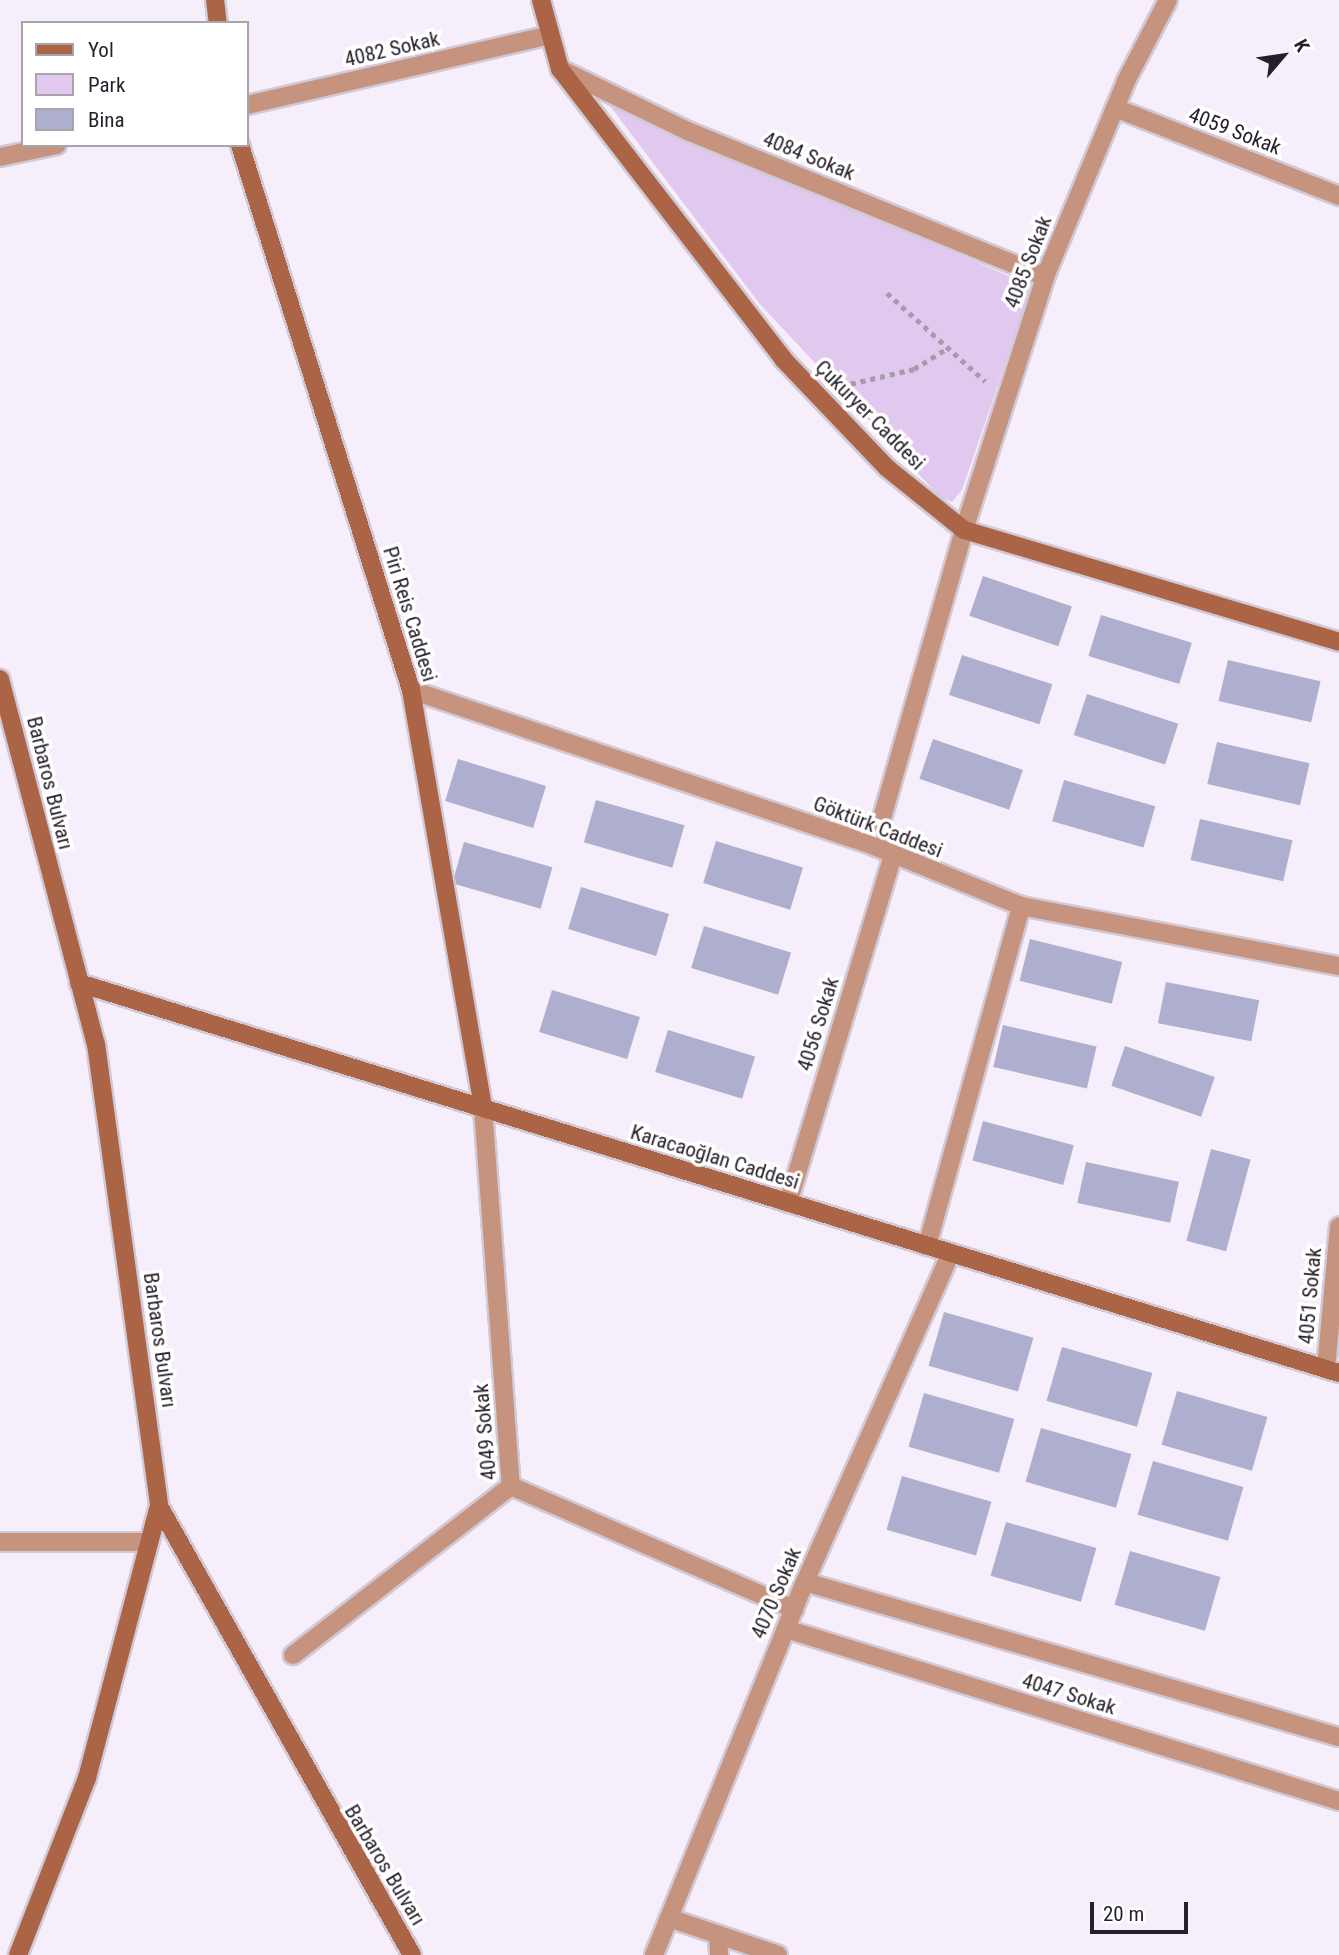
<!DOCTYPE html>
<html>
<head>
<meta charset="utf-8">
<style>
  body { margin:0 }
  #map { position:relative; width:1339px; height:1955px; overflow:hidden; background:#f6eefb; font-family:"Roboto Condensed",sans-serif }
  div>[style] { position:absolute }
  .green>* { inset:0; background:#e1c8ef }
  .building>* { inset:0; background:#aeaece; transform-origin:0 0 }
  .path>* { height:4.5px; margin-top:-2.25px; transform-origin:0; background:repeating-linear-gradient(90deg,#a49ca8 0 5px,transparent 0 10px) }
  .roads { filter:drop-shadow(2px 0 #d1c9d5) drop-shadow(-2px 0 #d1c9d5) drop-shadow(0 2px #d1c9d5) drop-shadow(0 -2px #d1c9d5) }
  .lane>* { height:18px; margin:-9px; padding:0 9px; transform-origin:9px; border-radius:9px; background:#c5937e }
  .street>* { height:18px; margin:-9px; padding:0 9px; transform-origin:9px; border-radius:9px; background:#c5937e }
  .secondary>* { height:18px; margin:-9px; padding:0 9px; transform-origin:9px; border-radius:9px; background:#ab6445 }
  span { translate:-50% -50%; white-space:nowrap; text-align:center; line-height:1.15; -webkit-text-stroke:7px #fff; paint-order:stroke }
  .street-label { font-size:21px; color:#261f2a }
  .legend { position:absolute; left:21px; top:21px; width:228px; height:126px; box-sizing:border-box; background:#fff; border:2px solid #a8a5aa; margin:0; padding:9px 12px; list-style:none; font-size:21px; color:#261f2a }
  .legend li { display:flex; align-items:center; gap:14px; height:35px }
  .legend b { width:35px; border:2px solid #a8a5aa }
  .north { position:absolute; left:1248px; top:21px; width:70px; height:70px; -webkit-text-stroke:5px #fff; paint-order:stroke; rotate:61deg; font-size:19px; font-weight:700; line-height:28px; text-align:center; color:#261f2a }
  .north::after { content:''; display:block; margin:auto; width:24px; height:32px; background:#261f2a; clip-path:polygon(50% 0,100% 100%,50% 72%,0 100%) }
  .scale { position:absolute; left:1090px; top:1902px; width:98px; height:32px; box-sizing:border-box; border:4px solid #261f2a; border-top:0; padding-left:9px; font-size:21px; line-height:24px; white-space:nowrap; color:#261f2a; -webkit-text-stroke:5px #fff; paint-order:stroke }
</style>
</head>
<body>
<div id="map">
  <div class="green">
    <i style="clip-path:polygon(607px 102px,1032px 286px,962px 490px,952px 502px,940px 497px,759px 303px)"></i>
  </div>
  <div class="building">
    <i style="left:983px;top:576px;width:94px;height:42px;rotate:19deg"></i>
    <i style="left:1101px;top:615px;width:95px;height:43px;rotate:17deg"></i>
    <i style="left:962px;top:655px;width:95px;height:42px;rotate:18deg"></i>
    <i style="left:1228px;top:660px;width:95px;height:42px;rotate:13deg"></i>
    <i style="left:1087px;top:694px;width:96px;height:43px;rotate:18deg"></i>
    <i style="left:933px;top:739px;width:95px;height:42px;rotate:19deg"></i>
    <i style="left:1217px;top:742px;width:95px;height:43px;rotate:13deg"></i>
    <i style="left:458px;top:759px;width:92px;height:44px;rotate:17deg"></i>
    <i style="left:1064px;top:780px;width:95px;height:43px;rotate:16deg"></i>
    <i style="left:596px;top:800px;width:92px;height:44px;rotate:16deg"></i>
    <i style="left:1200px;top:819px;width:95px;height:42px;rotate:13deg"></i>
    <i style="left:716px;top:841px;width:91px;height:44px;rotate:17deg"></i>
    <i style="left:464px;top:842px;width:92px;height:43px;rotate:16deg"></i>
    <i style="left:581px;top:887px;width:92px;height:44px;rotate:17deg"></i>
    <i style="left:704px;top:926px;width:91px;height:44px;rotate:17deg"></i>
    <i style="left:1030px;top:939px;width:95px;height:43px;rotate:14deg"></i>
    <i style="left:1166px;top:982px;width:95px;height:42px;rotate:11deg"></i>
    <i style="left:552px;top:990px;width:92px;height:44px;rotate:17deg"></i>
    <i style="left:1003px;top:1025px;width:96px;height:43px;rotate:13deg"></i>
    <i style="left:668px;top:1030px;width:91px;height:44px;rotate:17deg"></i>
    <i style="left:1125px;top:1046px;width:95px;height:42px;rotate:19deg"></i>
    <i style="left:983px;top:1121px;width:94px;height:41px;rotate:15deg"></i>
    <i style="left:1211px;top:1149px;width:41px;height:95px;rotate:15deg"></i>
    <i style="left:1086px;top:1162px;width:95px;height:42px;rotate:12deg"></i>
    <i style="left:944px;top:1312px;width:93px;height:56px;rotate:16deg"></i>
    <i style="left:1062px;top:1347px;width:94px;height:56px;rotate:16deg"></i>
    <i style="left:1177px;top:1391px;width:94px;height:56px;rotate:16deg"></i>
    <i style="left:924px;top:1393px;width:94px;height:56px;rotate:16deg"></i>
    <i style="left:1041px;top:1428px;width:94px;height:56px;rotate:16deg"></i>
    <i style="left:1153px;top:1461px;width:94px;height:56px;rotate:16deg"></i>
    <i style="left:902px;top:1476px;width:93px;height:56px;rotate:16deg"></i>
    <i style="left:1006px;top:1522px;width:94px;height:56px;rotate:16deg"></i>
    <i style="left:1130px;top:1551px;width:94px;height:56px;rotate:16deg"></i>
  </div>
  <div class="path">
    <i style="left:887px;top:293px;width:132px;rotate:41.9deg"></i>
    <i style="left:841px;top:386px;width:75px;rotate:-13.1deg"></i>
    <i style="left:914px;top:369px;width:40px;rotate:-32deg"></i>
  </div>
  <div class="roads">
    <div class="lane">
      <i style="left:293px;top:1655px;width:276px;rotate:-37.8deg"></i>
    </div>
    <div class="street">
      <i style="left:560px;top:69px;width:144px;rotate:25.9deg"></i>
      <i style="left:690px;top:132px;width:383px;rotate:22.2deg"></i>
      <i style="left:247px;top:105px;width:308px;rotate:-13deg"></i>
      <i style="left:1115px;top:108px;width:241px;rotate:21.4deg"></i>
      <i style="left:0;top:157px;width:58px;rotate:-11.9deg"></i>
      <i style="left:411px;top:690px;width:489px;rotate:18.6deg"></i>
      <i style="left:874px;top:846px;width:159px;rotate:22.2deg"></i>
      <i style="left:1021px;top:906px;width:324px;rotate:10.7deg"></i>
      <i style="left:874px;top:846px;width:329px;rotate:-74.1deg"></i>
      <i style="left:964px;top:530px;width:266px;rotate:-72.2deg"></i>
      <i style="left:1045px;top:277px;width:212px;rotate:-67.5deg"></i>
      <i style="left:1126px;top:81px;width:91px;rotate:-62.6deg"></i>
      <i style="left:483px;top:1108px;width:379px;rotate:85.8deg"></i>
      <i style="left:511px;top:1486px;width:309px;rotate:23.5deg"></i>
      <i style="left:788px;top:1203px;width:360px;rotate:-73.2deg"></i>
      <i style="left:927px;top:1246px;width:353px;rotate:-74.5deg"></i>
      <i style="left:1326px;top:1369px;width:143px;rotate:-84.8deg"></i>
      <i style="left:0;top:1542px;width:148px"></i>
      <i style="left:805px;top:1582px;width:556px;rotate:16.19deg"></i>
      <i style="left:786px;top:1629px;width:579px;rotate:17.28deg"></i>
      <i style="left:669px;top:1918px;width:115px;rotate:18.7deg"></i>
      <i style="left:718px;top:1935px;width:20px;rotate:87deg"></i>
      <i style="left:654px;top:1955px;width:402px;rotate:-68deg"></i>
      <i style="left:805px;top:1582px;width:360px;rotate:-66.1deg"></i>
    </div>
    <div class="secondary">
      <i style="left:215px;top:0;width:23px;rotate:83deg"></i>
      <i style="left:541px;top:0;width:72px;rotate:74.6deg"></i>
      <i style="left:560px;top:69px;width:366px;rotate:52.4deg"></i>
      <i style="left:783px;top:359px;width:151px;rotate:46.3deg"></i>
      <i style="left:887px;top:468px;width:99px;rotate:38.8deg"></i>
      <i style="left:964px;top:530px;width:391px;rotate:16.6deg"></i>
      <i style="left:240px;top:145px;width:571px;rotate:72.58deg"></i>
      <i style="left:411px;top:690px;width:424px;rotate:80.2deg"></i>
      <i style="left:0;top:679px;width:377px;rotate:75.3deg"></i>
      <i style="left:96px;top:1044px;width:466px;rotate:82.2deg"></i>
      <i style="left:159px;top:1506px;width:515px;rotate:60.6deg"></i>
      <i style="left:79px;top:983px;width:1319px;rotate:17.2deg"></i>
      <i style="left:18px;top:1955px;width:190px;rotate:-68.7deg"></i>
      <i style="left:87px;top:1778px;width:281px;rotate:-75.2deg"></i>
    </div>
  </div>
  <div class="street-label">
    <span style="left:392px;top:49px;rotate:-13deg">4082 Sokak</span>
    <span style="left:1235px;top:131px;rotate:21deg">4059 Sokak</span>
    <span style="left:809px;top:156px;rotate:22deg">4084 Sokak</span>
    <span style="left:1028px;top:262px;rotate:-69deg">4085 Sokak</span>
    <span style="left:870px;top:415px;rotate:45deg">Çukuryer Caddesi</span>
    <span style="left:410px;top:614px;rotate:73deg">Piri Reis Caddesi</span>
    <span style="left:50px;top:783px;rotate:76deg">Barbaros Bulvarı</span>
    <span style="left:878px;top:827px;rotate:21deg">Göktürk Caddesi</span>
    <span style="left:818px;top:1024px;rotate:-73deg">4056 Sokak</span>
    <span style="left:715px;top:1157px;rotate:17deg">Karacaoğlan Caddesi</span>
    <span style="left:1310px;top:1296px;rotate:-85deg">4051 Sokak</span>
    <span style="left:160px;top:1340px;rotate:82deg">Barbaros Bulvarı</span>
    <span style="left:485px;top:1432px;rotate:-95deg">4049 Sokak</span>
    <span style="left:776px;top:1593px;rotate:-67deg">4070 Sokak</span>
    <span style="left:1069px;top:1694px;rotate:17deg">4047 Sokak</span>
    <span style="left:385px;top:1865px;rotate:59deg">Barbaros Bulvarı</span>
  </div>
  <ul class="legend">
  <li><b style="height:9px;background:#ab6445"></b>Yol</li>
  <li><b style="height:19px;background:#e1c8ef"></b>Park</li>
  <li><b style="height:19px;background:#aeaece"></b>Bina</li>
  </ul>
  <div class="north">K</div>
  <div class="scale">20 m</div>
</div>
</body>
</html>
